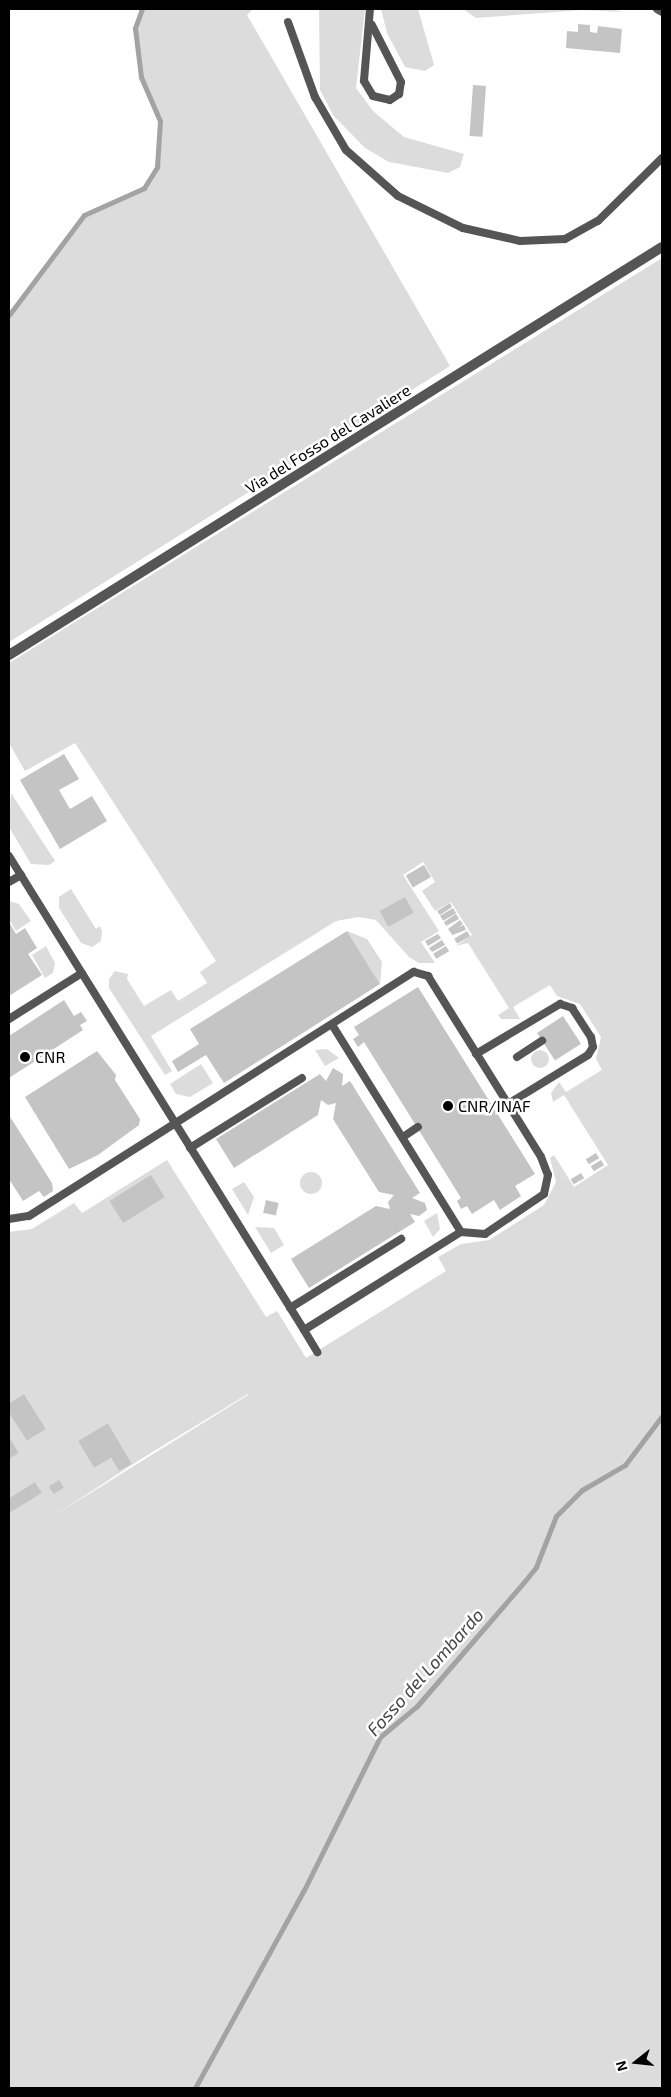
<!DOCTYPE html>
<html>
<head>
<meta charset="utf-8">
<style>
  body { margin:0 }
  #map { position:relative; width:671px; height:2097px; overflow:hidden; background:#fff; font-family:"Exo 2",sans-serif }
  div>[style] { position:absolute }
  .green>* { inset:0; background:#dcdcdc }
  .round { border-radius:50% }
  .stream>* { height:5px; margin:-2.5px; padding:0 2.5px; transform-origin:2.5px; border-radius:2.5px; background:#a3a3a3 }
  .building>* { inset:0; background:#c4c4c4; transform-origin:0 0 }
  .service>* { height:8px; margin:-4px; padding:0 4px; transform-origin:4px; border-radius:4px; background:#555 }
  .minor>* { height:10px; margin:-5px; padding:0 5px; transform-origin:5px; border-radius:5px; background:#555 }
  .dots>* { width:14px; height:14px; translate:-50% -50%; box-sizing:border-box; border:2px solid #fff; border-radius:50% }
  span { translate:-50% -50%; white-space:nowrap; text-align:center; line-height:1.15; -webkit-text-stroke:5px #fff; paint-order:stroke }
  .street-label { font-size:16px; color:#000 }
  .poi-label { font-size:16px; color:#000 }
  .left { translate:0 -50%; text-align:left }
  .water-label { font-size:18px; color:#444; font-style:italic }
  .frame { position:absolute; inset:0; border:10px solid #000; pointer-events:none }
  .north { position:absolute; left:611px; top:2037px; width:50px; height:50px; -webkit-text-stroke:4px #fff; paint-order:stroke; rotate:254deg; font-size:14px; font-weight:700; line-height:20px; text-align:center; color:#000 }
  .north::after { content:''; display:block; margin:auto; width:18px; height:22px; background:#000; clip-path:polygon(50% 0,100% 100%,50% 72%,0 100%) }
</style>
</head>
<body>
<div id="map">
  <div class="green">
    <i style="clip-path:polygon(142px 9px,253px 9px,247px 15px,450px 366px,9px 642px,9px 315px,84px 215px,144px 188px,157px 167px,160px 121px,141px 77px,135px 28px)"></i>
    <i style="clip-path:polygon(319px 9px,365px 9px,356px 88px,373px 111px,404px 137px,464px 154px,460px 167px,448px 173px,389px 162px,365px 148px,333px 115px,320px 90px)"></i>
    <i style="clip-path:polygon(381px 9px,418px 9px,434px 65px,425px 71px,405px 67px,387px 33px)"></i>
    <i style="clip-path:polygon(463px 9px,610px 9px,623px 12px,582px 10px,476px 18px)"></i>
    <i style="clip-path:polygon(evenodd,662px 258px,662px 2088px,9px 2088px,9px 1512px,42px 1493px,35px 1482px,9px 1498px,9px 1459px,19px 1453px,9px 1437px,9px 1413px,27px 1441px,46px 1429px,24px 1394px,9px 1403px,9px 1232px,32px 1229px,74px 1203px,82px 1213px,167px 1160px,266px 1317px,277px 1311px,306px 1358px,446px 1271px,438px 1257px,461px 1244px,489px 1240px,544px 1205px,556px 1182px,550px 1158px,554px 1155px,574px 1187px,608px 1165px,564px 1095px,553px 1102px,551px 1093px,559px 1082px,566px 1092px,602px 1070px,596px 1059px,601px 1037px,580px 1004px,557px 996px,550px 985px,513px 1007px,520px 1019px,501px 1019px,498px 1015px,509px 1008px,468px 943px,456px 946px,472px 935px,451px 902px,435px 911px,422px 891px,435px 882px,423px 862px,403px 875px,439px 931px,421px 942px,435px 963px,419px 963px,409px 957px,376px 920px,358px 917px,336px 921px,151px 1036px,172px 1071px,165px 1075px,109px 988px,109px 979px,115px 971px,128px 974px,127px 979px,144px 1006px,171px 990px,178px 1001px,207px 983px,200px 972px,216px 961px,75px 743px,25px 771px,9px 743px,9px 663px,662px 258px,248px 1394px,248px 1395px,55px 1515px,141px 1459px,248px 1394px,662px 258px,108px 1423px,132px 1464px,119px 1471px,111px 1458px,94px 1468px,78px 1441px,108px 1423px)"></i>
    <i style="clip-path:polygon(11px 793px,55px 861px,49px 865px,31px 864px,9px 827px)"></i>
    <i style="clip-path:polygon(71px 889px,96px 929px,100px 926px,102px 931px,101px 941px,92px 947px,81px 943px,59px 908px,59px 897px)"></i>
    <i style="clip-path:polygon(9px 901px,19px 904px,31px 921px,16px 931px,9px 919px)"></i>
    <i style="clip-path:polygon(347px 931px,367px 939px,382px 962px,380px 984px)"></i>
    <i style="clip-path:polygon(46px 946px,55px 963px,53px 973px,45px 978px,32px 955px)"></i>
    <i style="clip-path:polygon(327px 1049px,339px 1058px,325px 1066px,315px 1050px)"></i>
    <i class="round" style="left:531px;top:1050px;width:18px;height:18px"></i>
    <i style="clip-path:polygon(201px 1064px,213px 1083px,190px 1097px,176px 1094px,170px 1084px)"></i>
    <i class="round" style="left:300px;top:1172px;width:22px;height:22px"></i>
    <i style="clip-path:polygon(244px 1182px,254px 1197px,248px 1215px,232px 1189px)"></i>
    <i style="clip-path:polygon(437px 1213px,440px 1229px,433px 1237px,424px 1221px)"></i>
    <i style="clip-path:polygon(255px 1227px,274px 1228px,284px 1245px,271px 1253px)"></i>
  </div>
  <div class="stream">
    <i style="left:9px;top:315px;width:125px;rotate:-53.1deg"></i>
    <i style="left:84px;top:215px;width:66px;rotate:-24.2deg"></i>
    <i style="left:144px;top:188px;width:25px;rotate:-58deg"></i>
    <i style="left:157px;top:167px;width:46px;rotate:-86.3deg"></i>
    <i style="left:160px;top:121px;width:48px;rotate:-113.4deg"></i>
    <i style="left:141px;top:77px;width:49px;rotate:-97deg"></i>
    <i style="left:135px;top:28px;width:20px;rotate:-70deg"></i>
    <i style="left:195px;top:2088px;width:226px;rotate:-61.2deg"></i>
    <i style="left:304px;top:1890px;width:171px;rotate:-63.6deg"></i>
    <i style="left:380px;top:1737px;width:48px;rotate:-40deg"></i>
    <i style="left:417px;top:1706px;width:164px;rotate:-49.2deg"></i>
    <i style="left:524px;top:1582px;width:19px;rotate:-51deg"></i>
    <i style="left:536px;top:1567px;width:55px;rotate:-68.6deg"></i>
    <i style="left:556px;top:1516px;width:37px;rotate:-45deg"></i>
    <i style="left:582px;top:1490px;width:50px;rotate:-30.2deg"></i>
    <i style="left:625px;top:1465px;width:61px;rotate:-52.9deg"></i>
  </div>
  <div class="building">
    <i style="clip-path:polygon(578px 24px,590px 25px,590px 32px,597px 33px,598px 26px,622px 29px,620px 53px,566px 48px,567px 31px,578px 32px)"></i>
    <i style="left:473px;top:85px;width:13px;height:51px;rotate:4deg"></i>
    <i style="clip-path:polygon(64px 754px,79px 779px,59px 790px,70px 809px,92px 796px,107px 821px,60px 849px,20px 780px)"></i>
    <i style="left:424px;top:865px;width:14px;height:21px;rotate:60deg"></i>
    <i style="left:405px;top:897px;width:18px;height:29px;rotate:61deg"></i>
    <i style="clip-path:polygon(450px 903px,452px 907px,440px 915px,437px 911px)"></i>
    <i style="left:453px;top:908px;width:6px;height:15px;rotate:59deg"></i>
    <i style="clip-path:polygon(456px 914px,459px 919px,446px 926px,444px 922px)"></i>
    <i style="left:460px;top:920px;width:5px;height:15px;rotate:53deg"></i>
    <i style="clip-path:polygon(9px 922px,16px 934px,25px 928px,37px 948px,28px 954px,42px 975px,9px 996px)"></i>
    <i style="left:464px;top:925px;width:5px;height:15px;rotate:68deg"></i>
    <i style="clip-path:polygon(347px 931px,380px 984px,224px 1083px,206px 1055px,178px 1072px,172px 1061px,199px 1044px,190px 1029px)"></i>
    <i style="left:467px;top:931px;width:6px;height:15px;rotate:59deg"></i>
    <i style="clip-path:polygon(438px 934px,441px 938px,428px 946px,425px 941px)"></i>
    <i style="clip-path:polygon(442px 940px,445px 945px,432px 952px,429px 948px)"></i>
    <i style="left:446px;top:946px;width:6px;height:15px;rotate:59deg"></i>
    <i style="clip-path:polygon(418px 987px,535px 1174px,515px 1186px,521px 1196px,500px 1210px,494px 1200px,472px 1214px,467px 1206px,461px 1209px,457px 1201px,461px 1198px,364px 1042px,358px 1047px,353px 1039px,359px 1035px,354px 1027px)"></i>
    <i style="clip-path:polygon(64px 1000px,74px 1016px,81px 1012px,87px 1021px,80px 1025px,83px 1030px,9px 1078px,9px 1036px)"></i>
    <i style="left:563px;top:1016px;width:33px;height:31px;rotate:57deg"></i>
    <i style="clip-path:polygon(97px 1051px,116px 1075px,115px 1080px,140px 1119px,139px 1125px,98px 1155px,69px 1169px,25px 1097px)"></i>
    <i style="clip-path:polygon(333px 1068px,343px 1074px,342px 1086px,350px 1081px,420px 1193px,412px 1198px,425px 1203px,427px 1210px,419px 1216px,410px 1214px,415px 1222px,309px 1288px,291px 1259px,376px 1206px,390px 1209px,388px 1202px,394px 1195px,379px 1192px,333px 1119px,336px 1103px,328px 1105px,321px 1100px,318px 1115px,234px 1168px,216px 1139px,320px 1074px,326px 1081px)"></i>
    <i style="clip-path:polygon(9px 1115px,52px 1183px,53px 1191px,44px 1197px,39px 1191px,23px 1201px,9px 1179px)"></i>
    <i style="left:596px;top:1153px;width:6px;height:12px;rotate:59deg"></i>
    <i style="left:601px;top:1160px;width:6px;height:12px;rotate:59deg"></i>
    <i style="left:581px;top:1173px;width:6px;height:12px;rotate:59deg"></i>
    <i style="left:151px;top:1175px;width:26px;height:49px;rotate:58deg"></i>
    <i style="left:266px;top:1200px;width:13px;height:13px;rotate:13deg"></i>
    <i style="clip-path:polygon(24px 1394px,46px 1429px,27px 1441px,9px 1413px,9px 1403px)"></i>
    <i style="clip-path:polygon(108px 1423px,132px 1464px,119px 1471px,111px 1458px,94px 1468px,78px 1441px)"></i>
    <i style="clip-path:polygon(9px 1437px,19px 1453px,9px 1459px)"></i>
    <i style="left:59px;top:1480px;width:9px;height:12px;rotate:58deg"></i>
    <i style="clip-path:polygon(35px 1482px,42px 1493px,9px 1513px,9px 1498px)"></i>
  </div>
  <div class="service">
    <i style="left:370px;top:9px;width:72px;rotate:94.8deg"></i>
    <i style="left:364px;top:81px;width:17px;rotate:59deg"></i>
    <i style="left:373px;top:96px;width:17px;rotate:13deg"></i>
    <i style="left:390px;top:100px;width:11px;rotate:-34deg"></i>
    <i style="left:399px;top:94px;width:12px;rotate:-81deg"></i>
    <i style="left:401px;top:82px;width:64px;rotate:-117deg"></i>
    <i style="left:657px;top:9px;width:6px;rotate:31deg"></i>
    <i style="left:288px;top:22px;width:80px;rotate:70.2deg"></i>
    <i style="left:315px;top:97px;width:61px;rotate:59.7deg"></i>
    <i style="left:346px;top:150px;width:69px;rotate:41.5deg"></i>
    <i style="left:398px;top:196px;width:72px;rotate:26.2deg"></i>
    <i style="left:463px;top:228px;width:58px;rotate:12.8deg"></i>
    <i style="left:520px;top:241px;width:45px;rotate:-2.5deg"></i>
    <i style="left:565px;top:239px;width:38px;rotate:-29deg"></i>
    <i style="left:598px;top:221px;width:90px;rotate:-44.5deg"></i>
    <i style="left:9px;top:856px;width:558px;rotate:58.1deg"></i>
    <i style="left:304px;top:1330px;width:185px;rotate:-32deg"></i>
    <i style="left:9px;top:882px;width:14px;rotate:-30deg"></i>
    <i style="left:9px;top:1019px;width:86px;rotate:-32.2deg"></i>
    <i style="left:476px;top:1054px;width:98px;rotate:-30.8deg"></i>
    <i style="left:560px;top:1004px;width:13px;rotate:18deg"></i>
    <i style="left:572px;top:1008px;width:35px;rotate:57deg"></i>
    <i style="left:591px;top:1037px;width:10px;rotate:79deg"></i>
    <i style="left:593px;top:1047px;width:9px;rotate:122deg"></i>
    <i style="left:588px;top:1055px;width:94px;rotate:148.5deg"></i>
    <i style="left:517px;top:1057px;width:30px;rotate:-33deg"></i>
    <i style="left:403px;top:1137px;width:18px;rotate:-34deg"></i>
    <i style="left:190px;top:1148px;width:132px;rotate:-32deg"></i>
    <i style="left:9px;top:1219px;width:20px;rotate:-9deg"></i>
    <i style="left:29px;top:1216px;width:456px;rotate:-32.4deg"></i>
    <i style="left:414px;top:972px;width:15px;rotate:16deg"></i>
    <i style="left:428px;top:976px;width:213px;rotate:58deg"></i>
    <i style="left:541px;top:1157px;width:19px;rotate:69deg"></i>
    <i style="left:548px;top:1175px;width:19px;rotate:102deg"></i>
    <i style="left:544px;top:1194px;width:71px;rotate:145.9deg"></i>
    <i style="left:485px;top:1234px;width:24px;rotate:-175deg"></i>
    <i style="left:461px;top:1232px;width:243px;rotate:-121.9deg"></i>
    <i style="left:290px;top:1308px;width:131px;rotate:-31.9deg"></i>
    <i style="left:304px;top:1330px;width:26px;rotate:59deg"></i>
  </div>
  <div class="minor">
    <i style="left:9px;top:655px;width:770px;rotate:-32deg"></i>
  </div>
  <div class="dots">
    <i style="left:25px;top:1057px;background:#000"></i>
    <i style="left:448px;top:1106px;background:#000"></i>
  </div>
  <div class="street-label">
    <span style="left:328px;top:439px;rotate:-32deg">Via del Fosso del Cavaliere</span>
  </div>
  <div class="poi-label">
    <span class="left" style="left:35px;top:1057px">CNR</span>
    <span class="left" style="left:458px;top:1106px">CNR/INAF</span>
  </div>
  <div class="water-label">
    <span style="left:425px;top:1672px;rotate:-48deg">Fosso del Lombardo</span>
  </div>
  <div class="frame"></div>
  <div class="north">N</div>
</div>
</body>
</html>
